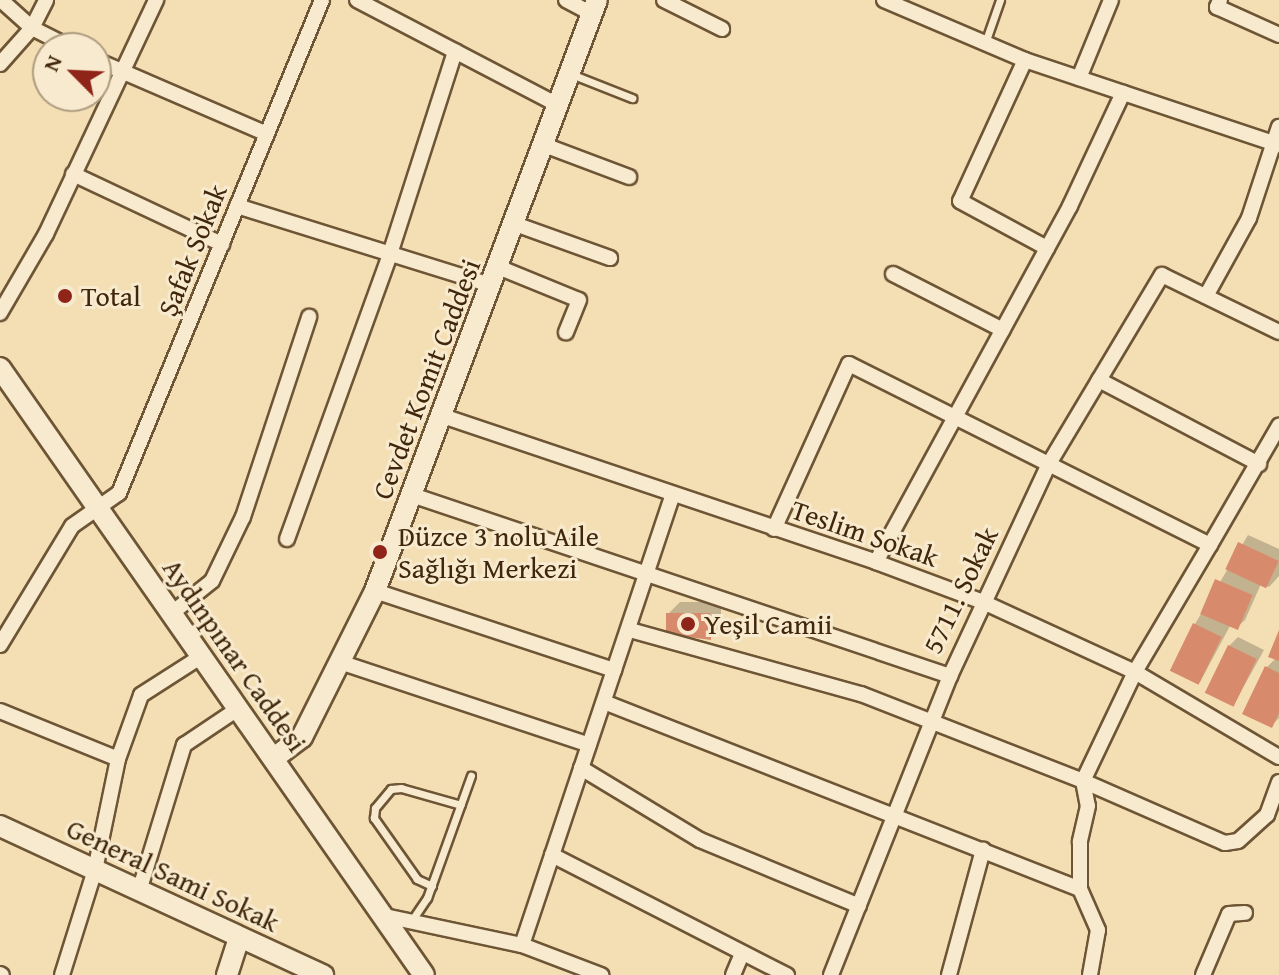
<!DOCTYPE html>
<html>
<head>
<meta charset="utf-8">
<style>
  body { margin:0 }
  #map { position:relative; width:1279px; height:975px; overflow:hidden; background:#f4dfb4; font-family:"Gentium Book Plus",serif }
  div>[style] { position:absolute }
  .shadow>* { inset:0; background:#0003 }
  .building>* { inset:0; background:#d78b6c; transform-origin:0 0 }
  .roads { filter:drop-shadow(2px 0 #6d5535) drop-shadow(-2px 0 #6d5535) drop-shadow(0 2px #6d5535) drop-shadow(0 -2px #6d5535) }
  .lane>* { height:7px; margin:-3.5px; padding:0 3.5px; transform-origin:3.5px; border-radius:3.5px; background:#f8eace }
  .street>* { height:14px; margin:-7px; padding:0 7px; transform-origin:7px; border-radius:7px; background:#f8eace }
  .secondary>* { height:20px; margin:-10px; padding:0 10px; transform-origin:10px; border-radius:10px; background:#f8eace }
  .dots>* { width:22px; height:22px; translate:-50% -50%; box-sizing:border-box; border:4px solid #f8eace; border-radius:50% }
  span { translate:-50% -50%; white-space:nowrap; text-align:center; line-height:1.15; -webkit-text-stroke:6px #f8eace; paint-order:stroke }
  .street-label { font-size:28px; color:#40270b }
  .poi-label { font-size:28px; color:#40270b }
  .left { translate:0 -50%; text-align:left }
  .north { position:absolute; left:32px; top:32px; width:80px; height:80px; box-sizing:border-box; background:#f8eace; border:2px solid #ae9c80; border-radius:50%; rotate:294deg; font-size:22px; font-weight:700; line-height:32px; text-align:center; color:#40270b }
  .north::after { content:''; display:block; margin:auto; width:28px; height:36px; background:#8f2418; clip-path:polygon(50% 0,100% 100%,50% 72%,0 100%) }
</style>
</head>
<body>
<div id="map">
  <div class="shadow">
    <i style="clip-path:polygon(1248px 535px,1279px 549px,1279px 576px,1269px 587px,1261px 584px,1245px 620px,1236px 628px,1230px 626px,1200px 682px,1195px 624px)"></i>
    <i style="clip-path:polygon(680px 602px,721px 602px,721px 626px,710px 638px,686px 637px,668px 614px)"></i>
    <i style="clip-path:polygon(1279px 635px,1279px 718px,1272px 725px,1267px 667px,1276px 658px)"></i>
    <i style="clip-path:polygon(1238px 637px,1264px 650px,1234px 704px,1229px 646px)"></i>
  </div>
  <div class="building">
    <i style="left:1238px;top:542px;width:45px;height:30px;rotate:25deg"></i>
    <i style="left:1215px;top:579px;width:41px;height:38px;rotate:23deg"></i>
    <i style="clip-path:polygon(666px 613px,710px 613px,711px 640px,666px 634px)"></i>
    <i style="left:1193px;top:623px;width:32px;height:53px;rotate:26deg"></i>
    <i style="clip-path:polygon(1279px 630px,1279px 661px,1268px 657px)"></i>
    <i style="left:1228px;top:645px;width:32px;height:53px;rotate:26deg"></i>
    <i style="clip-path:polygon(1265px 666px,1279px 673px,1279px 713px,1272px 728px,1242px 714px)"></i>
  </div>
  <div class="roads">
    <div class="lane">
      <i style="left:985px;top:43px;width:46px;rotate:-70.8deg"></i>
      <i style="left:571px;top:74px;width:66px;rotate:21.5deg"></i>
      <i style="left:432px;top:886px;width:17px;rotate:-155deg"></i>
      <i style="left:417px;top:879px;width:75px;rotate:-125.2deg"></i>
      <i style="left:374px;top:818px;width:10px;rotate:-84deg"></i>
      <i style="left:375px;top:808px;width:25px;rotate:-50deg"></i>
      <i style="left:391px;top:789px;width:10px;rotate:-6deg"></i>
      <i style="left:401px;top:788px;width:62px;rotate:15.8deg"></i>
      <i style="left:412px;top:920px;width:27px;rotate:-56deg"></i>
      <i style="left:427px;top:898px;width:130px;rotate:-70.2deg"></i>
    </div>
    <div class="street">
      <i style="left:1px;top:0;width:42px;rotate:42.1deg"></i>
      <i style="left:32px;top:28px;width:45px;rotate:26.6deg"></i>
      <i style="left:357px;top:0;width:227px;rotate:27.6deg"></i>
      <i style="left:566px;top:0;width:30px;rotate:28deg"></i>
      <i style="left:664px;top:0;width:65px;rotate:26.6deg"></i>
      <i style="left:884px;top:0;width:153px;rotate:23.1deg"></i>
      <i style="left:1025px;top:60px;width:268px;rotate:18.5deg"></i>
      <i style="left:1220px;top:0;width:8px;rotate:113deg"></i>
      <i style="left:1217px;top:7px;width:68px;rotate:24.3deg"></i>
      <i style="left:96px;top:60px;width:186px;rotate:23.4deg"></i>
      <i style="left:1025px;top:60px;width:155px;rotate:114.7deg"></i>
      <i style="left:960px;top:201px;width:99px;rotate:28.4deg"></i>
      <i style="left:0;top:64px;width:48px;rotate:-48.4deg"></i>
      <i style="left:32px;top:28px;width:31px;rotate:-63deg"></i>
      <i style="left:1079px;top:78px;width:84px;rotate:-67.7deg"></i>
      <i style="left:544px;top:145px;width:91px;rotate:20.6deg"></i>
      <i style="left:73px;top:174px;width:165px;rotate:25.2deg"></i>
      <i style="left:237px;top:206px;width:266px;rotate:17.3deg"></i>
      <i style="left:515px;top:224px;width:101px;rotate:19.7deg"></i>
      <i style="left:498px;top:267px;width:87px;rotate:22.2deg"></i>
      <i style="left:579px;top:300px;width:35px;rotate:112deg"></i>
      <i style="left:893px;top:274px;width:123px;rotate:27deg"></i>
      <i style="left:1206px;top:296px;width:89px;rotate:-61.1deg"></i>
      <i style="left:1249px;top:218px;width:96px;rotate:-71.8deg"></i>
      <i style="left:0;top:313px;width:91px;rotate:-59.8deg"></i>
      <i style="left:46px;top:234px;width:259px;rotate:-64.8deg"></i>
      <i style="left:1099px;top:380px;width:181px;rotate:27.7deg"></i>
      <i style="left:443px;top:416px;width:457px;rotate:18.6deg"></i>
      <i style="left:876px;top:562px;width:114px;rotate:20.5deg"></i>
      <i style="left:983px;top:602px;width:167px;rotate:24.7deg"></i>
      <i style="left:1135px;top:672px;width:121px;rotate:115.5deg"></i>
      <i style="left:1083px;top:781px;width:155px;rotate:23.6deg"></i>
      <i style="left:1225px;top:843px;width:13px;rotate:-9deg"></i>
      <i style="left:1238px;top:841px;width:39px;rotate:-42deg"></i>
      <i style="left:1267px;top:815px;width:35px;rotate:-70deg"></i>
      <i style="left:412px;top:495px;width:568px;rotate:18.59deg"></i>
      <i style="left:950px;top:676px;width:236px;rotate:-65deg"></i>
      <i style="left:1050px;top:462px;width:218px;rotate:-59.1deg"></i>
      <i style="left:1162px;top:275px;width:130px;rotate:26deg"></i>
      <i style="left:774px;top:529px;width:181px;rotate:-65.6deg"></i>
      <i style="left:849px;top:364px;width:404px;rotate:26.6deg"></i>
      <i style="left:1210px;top:545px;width:138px;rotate:-59.9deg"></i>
      <i style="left:287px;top:539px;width:303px;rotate:-70.1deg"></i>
      <i style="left:390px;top:254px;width:213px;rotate:-72.2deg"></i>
      <i style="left:1210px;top:545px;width:147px;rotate:120.6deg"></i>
      <i style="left:1135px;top:672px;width:167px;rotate:30.6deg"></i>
      <i style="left:876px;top:562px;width:405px;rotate:-61.4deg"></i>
      <i style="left:1070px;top:206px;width:125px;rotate:-64.9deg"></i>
      <i style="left:375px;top:591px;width:252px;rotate:18.3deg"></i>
      <i style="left:172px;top:613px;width:51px;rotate:-38.7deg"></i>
      <i style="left:212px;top:581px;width:71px;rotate:-64.2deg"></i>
      <i style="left:243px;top:517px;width:211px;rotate:-71.7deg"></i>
      <i style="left:630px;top:630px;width:240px;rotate:15.5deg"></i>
      <i style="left:861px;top:694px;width:238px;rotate:21.4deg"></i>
      <i style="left:1083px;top:781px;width:25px;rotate:79deg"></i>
      <i style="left:1088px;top:806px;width:37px;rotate:103deg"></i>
      <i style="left:1080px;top:842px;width:47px;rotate:90deg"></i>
      <i style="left:1080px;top:889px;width:45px;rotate:66.3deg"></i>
      <i style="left:1098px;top:930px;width:46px;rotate:100.1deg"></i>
      <i style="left:0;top:645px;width:139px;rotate:-58.8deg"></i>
      <i style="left:72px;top:526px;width:57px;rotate:-35.1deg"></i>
      <i style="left:119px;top:493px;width:533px;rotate:-67.62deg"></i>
      <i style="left:343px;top:663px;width:259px;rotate:18.4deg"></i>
      <i style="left:604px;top:702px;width:511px;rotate:21.45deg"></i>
      <i style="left:0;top:711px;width:127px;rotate:22.1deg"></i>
      <i style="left:581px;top:768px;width:139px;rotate:31.2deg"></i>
      <i style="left:700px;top:840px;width:172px;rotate:22.5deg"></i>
      <i style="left:552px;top:855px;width:264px;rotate:27.1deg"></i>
      <i style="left:140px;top:888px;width:150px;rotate:-72.9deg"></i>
      <i style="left:184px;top:745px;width:66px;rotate:-33.9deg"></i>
      <i style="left:385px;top:916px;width:140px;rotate:12deg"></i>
      <i style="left:522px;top:945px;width:85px;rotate:20.8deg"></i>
      <i style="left:522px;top:945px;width:475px;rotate:-71.5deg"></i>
      <i style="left:0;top:974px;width:2px;rotate:27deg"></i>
      <i style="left:62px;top:975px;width:110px;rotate:-72.6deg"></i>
      <i style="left:95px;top:870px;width:113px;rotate:-78.3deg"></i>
      <i style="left:118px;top:759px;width:68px;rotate:-70.2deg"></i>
      <i style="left:141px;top:695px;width:72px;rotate:-32.6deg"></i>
      <i style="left:733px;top:975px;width:23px;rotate:-67deg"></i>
      <i style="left:831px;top:975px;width:322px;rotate:-68.3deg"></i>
      <i style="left:949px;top:975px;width:130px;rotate:-74.8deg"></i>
      <i style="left:1203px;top:975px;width:66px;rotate:-66.9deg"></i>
      <i style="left:1229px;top:914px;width:16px;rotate:-4deg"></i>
    </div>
    <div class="secondary">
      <i style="left:0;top:368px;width:740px;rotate:55.07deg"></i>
      <i style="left:274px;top:758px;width:35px;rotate:-37deg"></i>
      <i style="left:302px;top:737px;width:163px;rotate:-63.4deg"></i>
      <i style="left:375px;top:591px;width:631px;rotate:-69.41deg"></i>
      <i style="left:0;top:826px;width:356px;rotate:24.8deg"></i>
      <i style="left:227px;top:975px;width:40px;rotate:-72deg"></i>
    </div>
  </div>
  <div class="dots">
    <i style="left:65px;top:296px;background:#8f2418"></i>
    <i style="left:380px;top:552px;background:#8f2418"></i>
    <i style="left:688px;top:624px;background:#8f2418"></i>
  </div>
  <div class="street-label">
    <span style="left:192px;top:250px;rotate:-68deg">Şafak Sokak</span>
    <span style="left:426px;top:379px;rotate:-69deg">Cevdet Komit Caddesi</span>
    <span style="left:865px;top:533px;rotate:19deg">Teslim Sokak</span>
    <span style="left:960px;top:590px;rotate:-64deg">5711. Sokak</span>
    <span style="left:235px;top:655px;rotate:55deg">Aydınpınar Caddesi</span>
    <span style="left:173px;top:875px;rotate:25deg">General Sami Sokak</span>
  </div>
  <div class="poi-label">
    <span class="left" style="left:81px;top:296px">Total</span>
    <span class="left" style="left:398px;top:552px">Düzce 3 nolu Aile<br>Sağlığı Merkezi</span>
    <span class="left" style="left:704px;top:624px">Yeşil Camii</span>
  </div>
  <div class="north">N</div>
</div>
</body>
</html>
